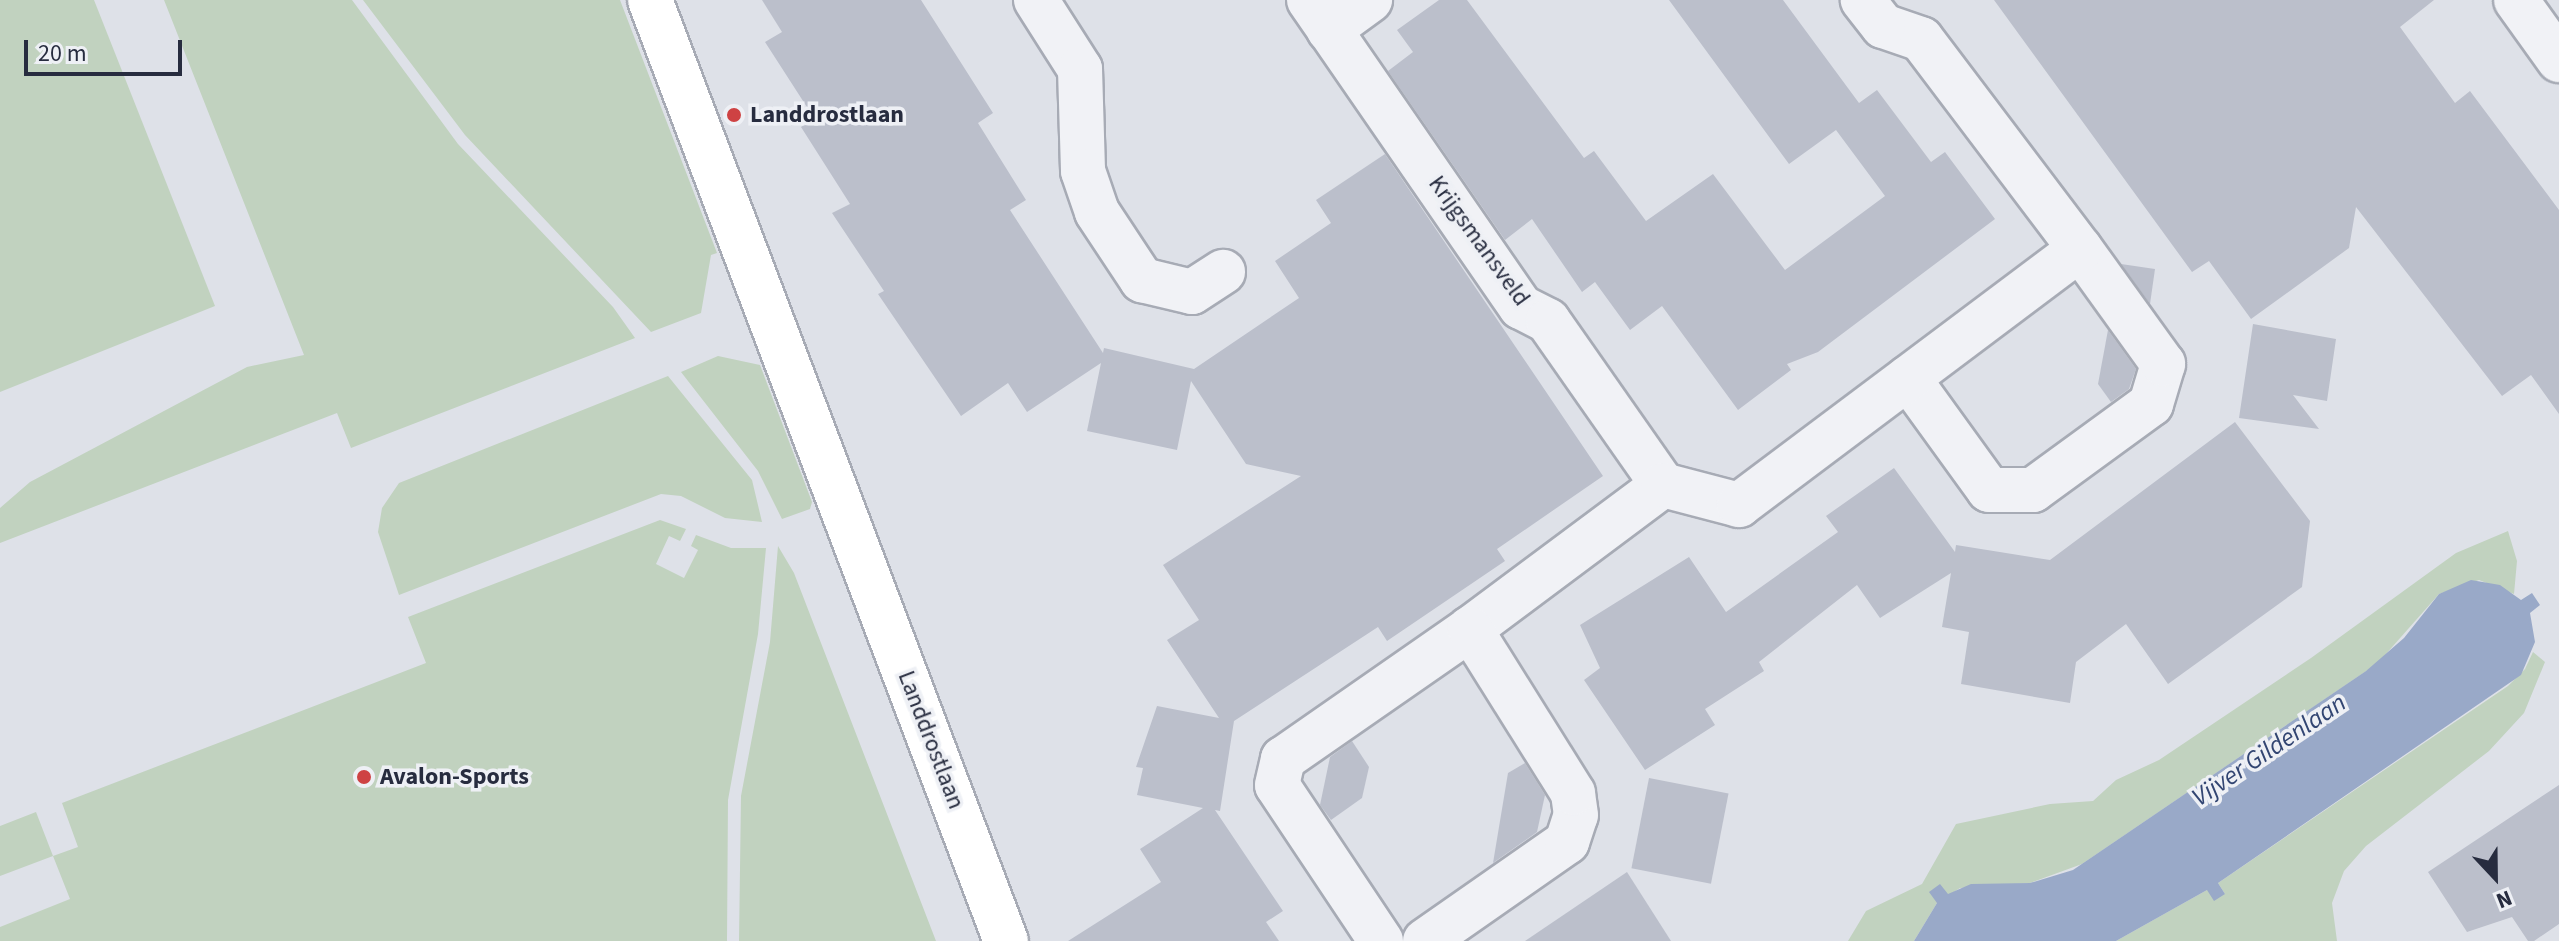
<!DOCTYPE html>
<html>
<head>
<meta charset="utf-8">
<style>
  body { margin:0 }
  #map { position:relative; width:2559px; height:941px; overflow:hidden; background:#dee1e8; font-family:"Source Sans 3",sans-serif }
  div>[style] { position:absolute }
  .green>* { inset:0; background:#c1d2bf }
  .water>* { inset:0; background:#99a9c8 }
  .building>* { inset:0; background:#bbbfcb; transform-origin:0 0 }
  .roads { filter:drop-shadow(2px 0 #a7abb5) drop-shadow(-2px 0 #a7abb5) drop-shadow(0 2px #a7abb5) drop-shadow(0 -2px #a7abb5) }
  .street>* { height:44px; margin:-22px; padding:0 22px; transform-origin:22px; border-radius:22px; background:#f1f2f6 }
  .secondary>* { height:44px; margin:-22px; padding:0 22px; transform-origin:22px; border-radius:22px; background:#fff }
  .dots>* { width:22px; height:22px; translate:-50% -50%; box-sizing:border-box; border:4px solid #eef0f5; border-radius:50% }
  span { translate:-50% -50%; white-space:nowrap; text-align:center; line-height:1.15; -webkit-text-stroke:7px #eef0f5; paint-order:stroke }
  .poi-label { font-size:24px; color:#272c3f; font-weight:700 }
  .left { translate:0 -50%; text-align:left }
  .street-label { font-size:24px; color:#272c3f }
  .water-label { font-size:26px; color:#324572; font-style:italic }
  .north { position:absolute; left:2455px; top:837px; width:80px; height:80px; -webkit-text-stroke:6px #eef0f5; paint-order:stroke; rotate:158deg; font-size:22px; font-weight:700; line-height:32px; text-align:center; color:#272c3f }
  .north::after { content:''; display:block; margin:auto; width:28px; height:36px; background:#272c3f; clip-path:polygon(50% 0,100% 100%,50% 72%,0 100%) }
  .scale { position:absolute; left:24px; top:40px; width:158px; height:36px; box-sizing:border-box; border:4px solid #272c3f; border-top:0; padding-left:10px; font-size:24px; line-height:28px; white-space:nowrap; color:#272c3f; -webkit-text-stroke:6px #eef0f5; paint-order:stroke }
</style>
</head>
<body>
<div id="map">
  <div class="green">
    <i style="clip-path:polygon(0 0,94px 0,215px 306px,0 392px)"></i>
    <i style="clip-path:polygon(164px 0,352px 0,458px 144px,613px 307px,635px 338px,351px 448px,337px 413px,0 543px,0 508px,30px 482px,247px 367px,304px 355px)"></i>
    <i style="clip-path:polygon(363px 0,620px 0,717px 253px,711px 255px,701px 313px,651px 332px,465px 135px)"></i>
    <i style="clip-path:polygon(718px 356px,760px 365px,812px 502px,810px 509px,782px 519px,758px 471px,681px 372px)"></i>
    <i style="clip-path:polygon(668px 376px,752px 480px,762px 522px,725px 518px,681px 496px,661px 494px,399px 595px,378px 532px,382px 508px,399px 483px)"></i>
    <i style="clip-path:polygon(660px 520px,686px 529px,680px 541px,669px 536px,656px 564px,684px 578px,698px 550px,691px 546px,696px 535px,731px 548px,766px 548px,758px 634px,728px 800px,727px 941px,0 941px,0 927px,70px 899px,53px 856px,0 876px,0 826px,36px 812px,53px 856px,78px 847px,62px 803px,426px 663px,408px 617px)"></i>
    <i style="clip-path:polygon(2508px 531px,2517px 561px,2514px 594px,2479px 580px,2439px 594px,2378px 663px,2082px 864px,2030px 883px,1960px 888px,1937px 903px,1914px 941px,1848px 941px,1866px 911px,1922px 884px,1956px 824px,2050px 804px,2093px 801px,2116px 780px,2159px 760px,2311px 658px,2456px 553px)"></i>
    <i style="clip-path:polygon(778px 546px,794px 573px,936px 941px,739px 941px,741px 796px,770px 642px)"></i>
    <i style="clip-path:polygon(2533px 652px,2545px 662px,2524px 713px,2489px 751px,2366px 846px,2344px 871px,2332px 903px,2337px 941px,2116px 941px,2207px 890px,2225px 894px,2218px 883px,2508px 686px,2525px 669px)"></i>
  </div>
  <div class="water">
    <i style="clip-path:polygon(2471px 580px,2500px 585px,2521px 600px,2532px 593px,2540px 605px,2530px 613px,2535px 642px,2521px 675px,2218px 883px,2225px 894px,2214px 901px,2207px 890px,2116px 941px,1914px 941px,1937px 903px,1929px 892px,1940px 884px,1948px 894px,1971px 884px,2030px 883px,2073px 870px,2366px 671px,2404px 638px,2439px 594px)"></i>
  </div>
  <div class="building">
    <i style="clip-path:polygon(762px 0,921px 0,993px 113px,978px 123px,1026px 200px,1010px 210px,1103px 353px,1104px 348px,1194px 369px,1299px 298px,1275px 261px,1331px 223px,1316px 200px,1385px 154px,1603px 476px,1497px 549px,1505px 561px,1387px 641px,1378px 627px,1234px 721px,1220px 811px,1215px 810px,1283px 911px,1266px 922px,1279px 941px,1068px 941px,1161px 882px,1140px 849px,1203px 808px,1137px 795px,1143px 768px,1136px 767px,1157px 706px,1219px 718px,1167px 640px,1199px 620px,1163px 565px,1301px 476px,1246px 464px,1191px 381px,1177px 450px,1087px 431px,1101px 363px,1027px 412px,1008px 383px,961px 416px,878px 294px,884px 291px,832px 213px,850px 204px,801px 127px,814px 118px,765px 42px,782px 32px)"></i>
    <i style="clip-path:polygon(1439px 0,1467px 0,1584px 158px,1594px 151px,1646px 221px,1713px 174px,1785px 270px,1885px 196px,1836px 130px,1789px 164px,1669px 0,1783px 0,1859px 103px,1877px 90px,1931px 162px,1945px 152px,1995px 219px,1818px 352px,1787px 364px,1791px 370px,1738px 410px,1662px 306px,1630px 330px,1595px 282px,1582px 292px,1532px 219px,1505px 240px,1388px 71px,1413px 52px,1397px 30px)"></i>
    <i style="clip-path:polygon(1994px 0,2434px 0,2400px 27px,2455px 103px,2470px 91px,2559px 210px,2559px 414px,2531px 375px,2502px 396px,2356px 207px,2349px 248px,2251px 319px,2209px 261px,2192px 272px)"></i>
    <i style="clip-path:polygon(2121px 264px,2155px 269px,2150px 304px)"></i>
    <i style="clip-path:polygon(2253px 324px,2336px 339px,2327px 401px,2293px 395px,2319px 429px,2239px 418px)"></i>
    <i style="clip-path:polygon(2108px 330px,2136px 369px,2129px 389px,2111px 402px,2098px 384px)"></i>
    <i style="clip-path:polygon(2235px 422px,2310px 521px,2302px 587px,2168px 684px,2126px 624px,2076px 662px,2070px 703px,1961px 684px,1969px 632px,1942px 627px,1951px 573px,1880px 618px,1857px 585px,1759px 662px,1764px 671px,1705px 709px,1715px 725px,1645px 770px,1584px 680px,1600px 668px,1580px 625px,1689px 557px,1726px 612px,1838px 532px,1826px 516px,1894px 468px,1955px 552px,1956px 545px,2050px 560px)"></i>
    <i style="clip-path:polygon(1352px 741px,1369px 767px,1362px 798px,1331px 820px,1320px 805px,1330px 757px)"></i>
    <i style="clip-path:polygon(1525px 763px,1545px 795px,1537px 832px,1493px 863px,1508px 773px)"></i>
    <i style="left:1649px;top:778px;width:81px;height:92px;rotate:11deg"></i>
    <i style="clip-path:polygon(2559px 785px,2559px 924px,2534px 941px,2528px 941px,2512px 917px,2467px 932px,2428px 872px)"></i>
    <i style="clip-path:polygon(1627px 872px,1671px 941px,1525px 941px)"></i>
  </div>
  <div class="roads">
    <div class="street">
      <i style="left:1036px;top:0;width:82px;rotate:57.5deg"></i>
      <i style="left:1080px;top:69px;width:102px;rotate:88.3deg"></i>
      <i style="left:1083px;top:171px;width:43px;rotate:71.1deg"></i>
      <i style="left:1097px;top:212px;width:82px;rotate:56.5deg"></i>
      <i style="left:1142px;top:280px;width:51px;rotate:13.5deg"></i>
      <i style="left:1192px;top:292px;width:37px;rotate:-33deg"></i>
      <i style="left:1309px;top:0;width:373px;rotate:55.4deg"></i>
      <i style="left:1521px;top:307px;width:30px;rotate:27deg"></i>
      <i style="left:1548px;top:321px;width:200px;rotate:55deg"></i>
      <i style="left:2516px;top:0;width:74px;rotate:54.4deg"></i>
      <i style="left:1329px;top:30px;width:51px;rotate:-36.2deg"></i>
      <i style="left:1908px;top:378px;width:138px;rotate:54.1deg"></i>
      <i style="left:1989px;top:490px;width:44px"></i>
      <i style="left:2033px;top:490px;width:146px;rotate:-36.1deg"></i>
      <i style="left:2151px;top:404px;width:42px;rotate:-73.3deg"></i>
      <i style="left:2163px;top:364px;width:142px;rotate:-125.8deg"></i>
      <i style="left:1381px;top:941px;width:187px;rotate:-123.7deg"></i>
      <i style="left:1277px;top:785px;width:27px;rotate:-77deg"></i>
      <i style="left:1283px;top:759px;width:228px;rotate:-34.8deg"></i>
      <i style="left:1470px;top:629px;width:241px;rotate:-36.7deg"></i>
      <i style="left:1663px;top:485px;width:79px;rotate:14.7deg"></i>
      <i style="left:1739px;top:505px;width:426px;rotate:-36.9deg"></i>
      <i style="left:2080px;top:249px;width:263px;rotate:-127.1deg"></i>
      <i style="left:1921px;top:39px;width:40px;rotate:-161.1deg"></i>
      <i style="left:1883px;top:26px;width:33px;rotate:-128deg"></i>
      <i style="left:1425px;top:941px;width:173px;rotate:-34.9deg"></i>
      <i style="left:1567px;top:842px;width:28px;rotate:-72deg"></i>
      <i style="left:1576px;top:815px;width:22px;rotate:-98deg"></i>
      <i style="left:1573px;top:793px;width:194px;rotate:-122.1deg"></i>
    </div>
    <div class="secondary">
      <i style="left:650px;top:0;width:1006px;rotate:69.28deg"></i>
    </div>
  </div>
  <div class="dots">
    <i style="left:734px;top:115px;background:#ce4243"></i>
    <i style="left:364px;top:777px;background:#ce4243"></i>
  </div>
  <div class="poi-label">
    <span class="left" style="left:750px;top:115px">Landdrostlaan</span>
    <span class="left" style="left:380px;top:777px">Avalon-Sports</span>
  </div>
  <div class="street-label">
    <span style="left:1479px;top:241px;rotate:54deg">Krijgsmansveld</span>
    <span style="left:931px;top:740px;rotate:69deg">Landdrostlaan</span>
  </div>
  <div class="water-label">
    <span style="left:2269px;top:750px;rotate:-34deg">Vijver Gildenlaan</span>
  </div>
  <div class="north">N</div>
  <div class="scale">20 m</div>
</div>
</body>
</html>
